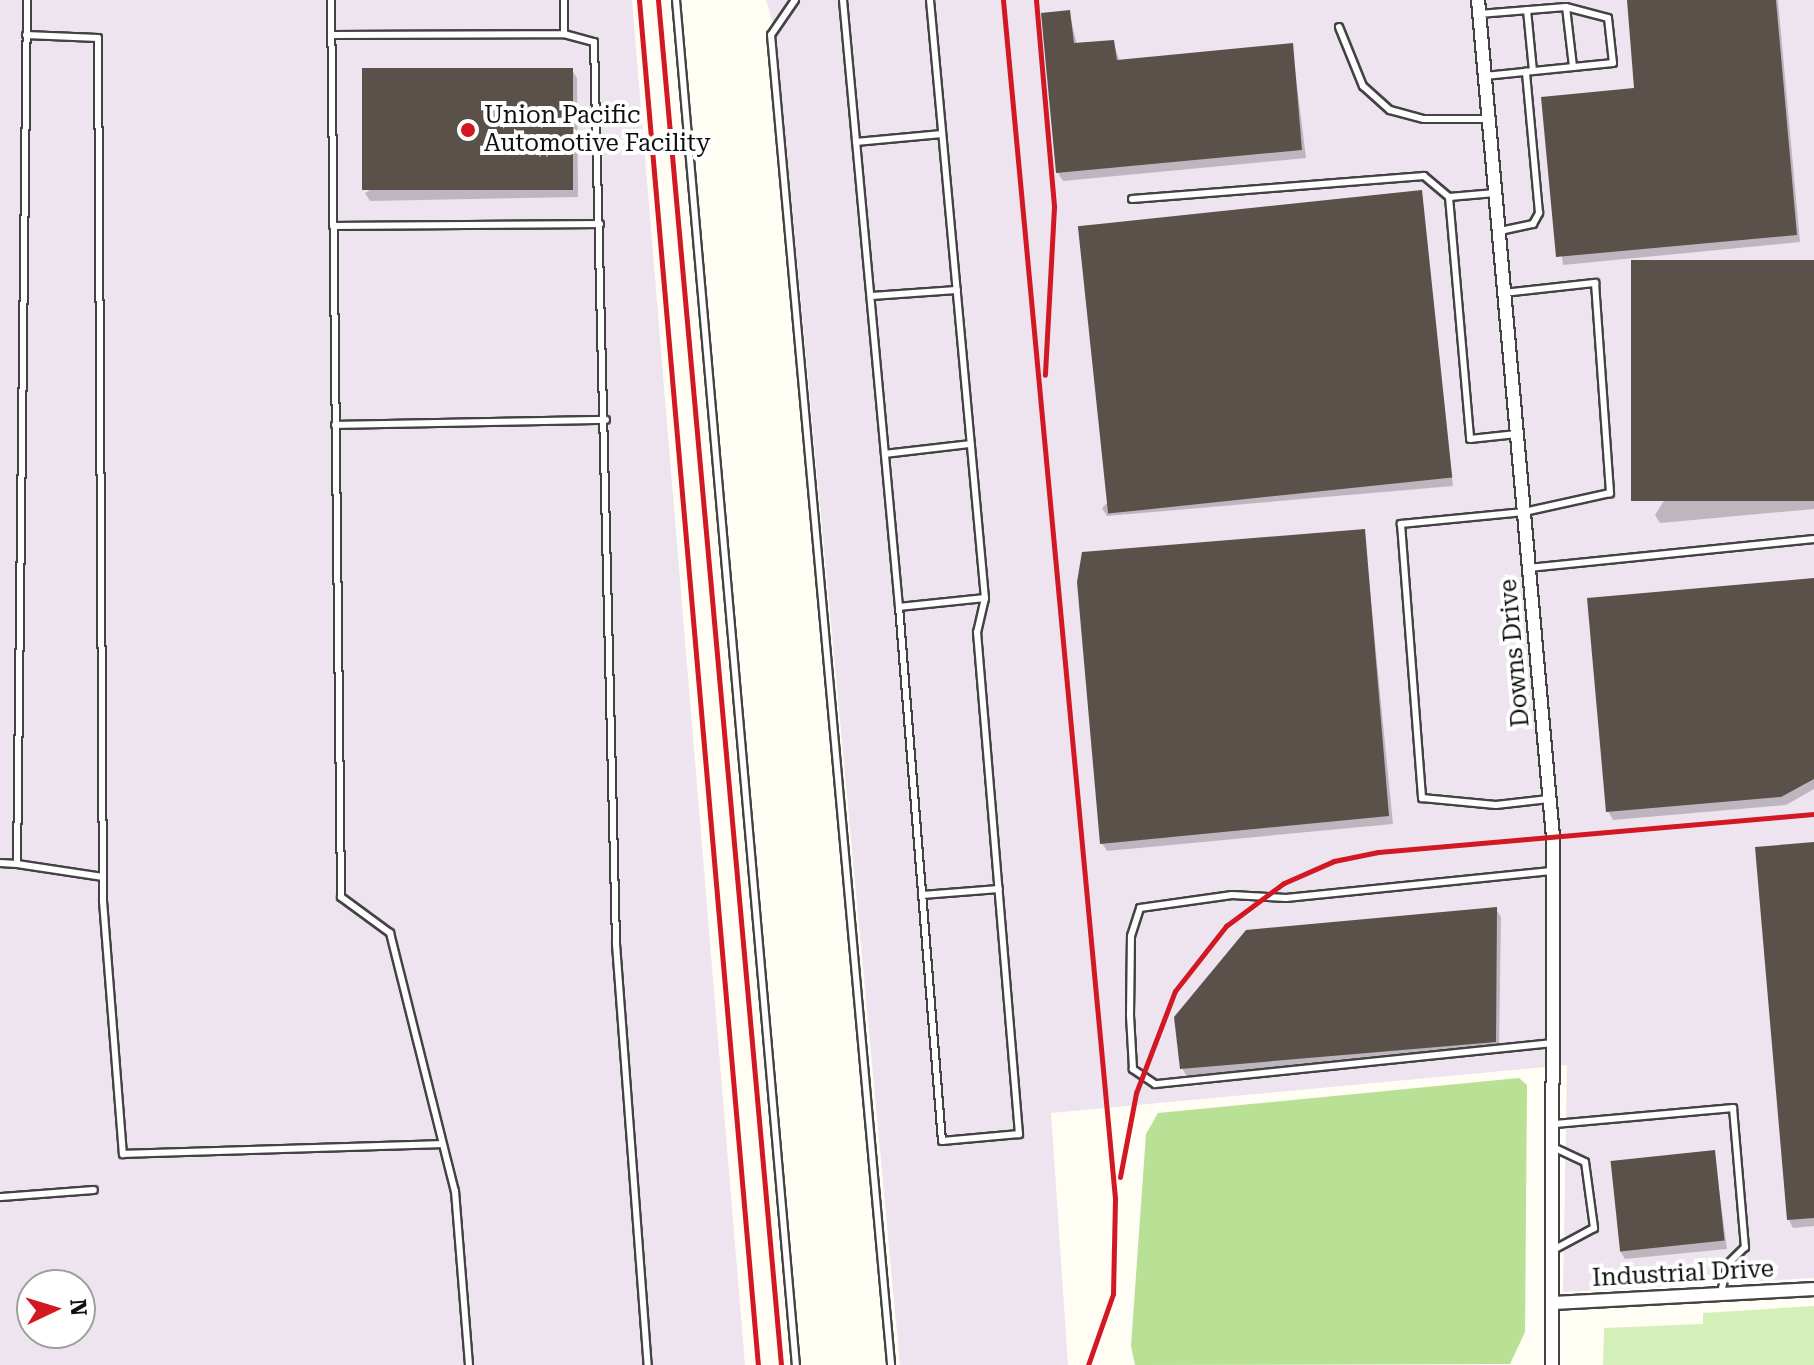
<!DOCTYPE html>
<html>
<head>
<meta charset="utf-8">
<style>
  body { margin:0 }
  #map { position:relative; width:1814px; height:1365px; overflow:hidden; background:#fffdf4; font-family:"Roboto Serif",serif }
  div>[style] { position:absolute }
  .industrial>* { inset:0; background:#eee4ef }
  .green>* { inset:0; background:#d5efb8 }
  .forest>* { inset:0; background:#b9e195 }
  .shadow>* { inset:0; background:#0003 }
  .building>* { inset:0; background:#5a514b; transform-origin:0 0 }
  .roads { filter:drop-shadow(2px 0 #434343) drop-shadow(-2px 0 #434343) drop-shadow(0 2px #434343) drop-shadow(0 -2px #434343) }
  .service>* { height:6px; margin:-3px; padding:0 3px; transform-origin:3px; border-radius:3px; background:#fff }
  .minor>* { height:12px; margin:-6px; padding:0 6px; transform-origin:6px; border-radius:6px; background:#fff }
  .rail>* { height:5px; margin:-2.5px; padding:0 2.5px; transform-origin:2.5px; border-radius:2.5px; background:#d11823 }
  .dots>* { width:22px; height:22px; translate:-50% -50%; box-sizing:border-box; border:4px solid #fff; border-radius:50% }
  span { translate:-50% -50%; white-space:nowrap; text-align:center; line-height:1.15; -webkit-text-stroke:8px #fff; paint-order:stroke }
  .poi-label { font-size:24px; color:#101010 }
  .left { translate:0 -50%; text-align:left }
  .street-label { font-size:24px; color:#101010 }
  .north { position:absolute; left:16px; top:1269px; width:80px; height:80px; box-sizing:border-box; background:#fff; border:2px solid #9f9f9f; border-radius:50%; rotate:86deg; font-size:22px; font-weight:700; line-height:32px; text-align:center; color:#101010 }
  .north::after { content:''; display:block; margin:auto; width:28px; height:36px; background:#d11823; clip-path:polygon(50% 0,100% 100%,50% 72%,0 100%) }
</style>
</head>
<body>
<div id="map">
  <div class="industrial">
    <i style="clip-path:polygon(evenodd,0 0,632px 0,745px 1365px,0 1365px,0 0,32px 1285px,80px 1285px,80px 1333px,32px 1333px,32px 1285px)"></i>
    <i style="clip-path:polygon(766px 0,1814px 0,1814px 1278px,1563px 1292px,1567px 1065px,1051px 1113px,1068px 1365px,900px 1365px,776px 33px)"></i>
  </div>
  <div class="green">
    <i style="clip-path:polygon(1814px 1306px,1814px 1365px,1603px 1365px,1604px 1328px,1703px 1324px,1703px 1313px)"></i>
  </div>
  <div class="forest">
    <i style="clip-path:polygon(1519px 1078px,1527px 1085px,1525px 1332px,1510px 1364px,1135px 1365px,1131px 1346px,1146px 1134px,1158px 1113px)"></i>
  </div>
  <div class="shadow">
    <i style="clip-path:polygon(1629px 0,1778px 0,1800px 242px,1563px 265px,1543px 99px,1636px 89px)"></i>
    <i style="clip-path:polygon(1069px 12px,1077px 44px,1113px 42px,1120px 62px,1292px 45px,1306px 158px,1063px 181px,1058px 173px)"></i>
    <i style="clip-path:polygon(572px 70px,577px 78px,578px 197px,370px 201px,365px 193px)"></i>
    <i style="clip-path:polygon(1421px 192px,1453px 486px,1107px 516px,1102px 508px)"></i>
    <i style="clip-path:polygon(1814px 262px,1814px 509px,1660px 523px,1655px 515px)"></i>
    <i style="clip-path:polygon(1364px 531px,1393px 824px,1107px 851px,1102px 843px)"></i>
    <i style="clip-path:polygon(1814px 580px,1814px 789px,1786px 805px,1613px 820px,1608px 811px)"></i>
    <i style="clip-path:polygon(1814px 844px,1814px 1226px,1793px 1228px,1789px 1220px)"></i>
    <i style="clip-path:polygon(1496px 909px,1501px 917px,1499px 1050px,1187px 1077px,1182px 1068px)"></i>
    <i style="clip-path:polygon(1714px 1152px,1727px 1249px,1625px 1259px,1620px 1251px)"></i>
  </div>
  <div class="building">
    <i style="clip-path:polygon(1627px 0,1776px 0,1797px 235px,1556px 257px,1541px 97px,1634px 88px)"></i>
    <i style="clip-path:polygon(1070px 10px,1074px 43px,1114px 40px,1117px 60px,1293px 43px,1302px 150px,1056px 173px,1041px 13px)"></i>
    <i style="left:573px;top:68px;width:122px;height:211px;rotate:90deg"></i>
    <i style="left:1422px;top:190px;width:289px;height:346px;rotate:84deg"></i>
    <i style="left:1814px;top:260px;width:241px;height:183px;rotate:90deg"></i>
    <i style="clip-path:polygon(1365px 529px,1389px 816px,1100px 844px,1077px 582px,1082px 552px)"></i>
    <i style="clip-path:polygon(1814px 578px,1814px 779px,1781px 797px,1606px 812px,1587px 598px)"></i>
    <i style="clip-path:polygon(1814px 842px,1814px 1218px,1787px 1220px,1755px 847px)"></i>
    <i style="clip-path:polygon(1497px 907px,1496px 1042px,1180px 1069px,1174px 1017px,1246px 930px)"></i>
    <i style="left:1715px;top:1150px;width:91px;height:105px;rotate:84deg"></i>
  </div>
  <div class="roads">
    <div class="service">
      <i style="left:27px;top:0;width:864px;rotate:90.66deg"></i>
      <i style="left:17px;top:864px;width:87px;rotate:8.6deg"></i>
      <i style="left:331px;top:0;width:897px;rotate:89.36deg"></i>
      <i style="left:341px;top:897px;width:61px;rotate:36.3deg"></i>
      <i style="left:390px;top:933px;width:266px;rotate:75.9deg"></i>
      <i style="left:455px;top:1191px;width:175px;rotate:85.4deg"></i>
      <i style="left:676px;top:0;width:1370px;rotate:84.98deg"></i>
      <i style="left:795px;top:0;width:42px;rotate:124.4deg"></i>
      <i style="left:771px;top:35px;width:1335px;rotate:84.84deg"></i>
      <i style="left:843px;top:0;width:610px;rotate:84.73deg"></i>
      <i style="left:930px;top:0;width:601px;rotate:84.75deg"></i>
      <i style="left:985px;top:598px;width:35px;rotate:103deg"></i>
      <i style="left:977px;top:632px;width:504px;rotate:85.22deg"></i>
      <i style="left:1019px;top:1134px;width:77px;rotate:174.8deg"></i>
      <i style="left:942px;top:1141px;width:536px;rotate:-94.6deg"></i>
      <i style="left:899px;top:607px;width:86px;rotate:-6deg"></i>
      <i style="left:1566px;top:7px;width:60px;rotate:83.3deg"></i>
      <i style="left:1527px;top:10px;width:61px;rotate:84.4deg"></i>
      <i style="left:1479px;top:14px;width:87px;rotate:-4.6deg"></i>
      <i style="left:1566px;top:7px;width:43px;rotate:14.7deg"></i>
      <i style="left:1608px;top:18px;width:45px;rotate:83.7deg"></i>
      <i style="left:1613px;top:63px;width:129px;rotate:174.2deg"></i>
      <i style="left:1339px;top:27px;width:64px;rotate:67.9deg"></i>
      <i style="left:1363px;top:86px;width:36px;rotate:42deg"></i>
      <i style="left:1390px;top:110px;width:35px;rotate:15deg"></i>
      <i style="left:1424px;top:119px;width:65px"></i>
      <i style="left:564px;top:34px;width:31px;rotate:15deg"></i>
      <i style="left:594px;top:42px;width:902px;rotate:88.6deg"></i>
      <i style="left:616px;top:944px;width:422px;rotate:85.7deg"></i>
      <i style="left:26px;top:35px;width:72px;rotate:2.4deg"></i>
      <i style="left:98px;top:38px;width:863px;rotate:89.67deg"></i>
      <i style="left:103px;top:901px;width:254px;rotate:85.5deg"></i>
      <i style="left:123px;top:1154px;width:319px;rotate:-1.8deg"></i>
      <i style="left:331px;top:35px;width:233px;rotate:-0.2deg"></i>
      <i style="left:564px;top:34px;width:34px;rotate:-90deg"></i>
      <i style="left:856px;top:142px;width:86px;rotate:-5.3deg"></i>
      <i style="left:1495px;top:193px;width:46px;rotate:175deg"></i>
      <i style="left:1449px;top:197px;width:243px;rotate:85deg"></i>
      <i style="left:1470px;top:439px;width:47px;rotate:-6.1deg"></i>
      <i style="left:1132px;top:199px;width:293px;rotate:-4.5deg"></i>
      <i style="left:1424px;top:176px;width:33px;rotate:40deg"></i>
      <i style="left:333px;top:226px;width:267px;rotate:-0.4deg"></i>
      <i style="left:1500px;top:231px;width:34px;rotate:-12deg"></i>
      <i style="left:1533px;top:224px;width:13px;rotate:-61deg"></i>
      <i style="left:1539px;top:213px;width:142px;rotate:-95.3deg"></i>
      <i style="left:1504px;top:293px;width:92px;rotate:-6.3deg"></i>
      <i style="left:1595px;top:283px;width:211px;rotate:85.9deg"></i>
      <i style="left:1610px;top:493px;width:88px;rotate:167.5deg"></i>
      <i style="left:1524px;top:512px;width:124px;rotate:174.4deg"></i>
      <i style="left:1401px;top:524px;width:275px;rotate:85.6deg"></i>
      <i style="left:1422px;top:798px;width:74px;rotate:5.4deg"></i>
      <i style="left:1496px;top:805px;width:53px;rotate:-6.5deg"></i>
      <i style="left:871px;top:296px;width:86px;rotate:-4deg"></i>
      <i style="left:335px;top:425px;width:271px;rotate:-1.1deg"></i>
      <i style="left:885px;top:454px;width:86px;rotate:-6.7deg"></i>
      <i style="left:1529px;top:568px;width:286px;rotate:-5.8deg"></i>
      <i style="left:0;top:863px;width:17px;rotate:3deg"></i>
      <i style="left:922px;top:895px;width:77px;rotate:-4.5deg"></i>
      <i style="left:1553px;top:1043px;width:400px;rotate:174.1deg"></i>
      <i style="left:1155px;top:1084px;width:27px;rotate:-146deg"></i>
      <i style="left:1133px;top:1069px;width:53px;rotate:-93.2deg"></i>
      <i style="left:1130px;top:1016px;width:80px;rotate:-89.3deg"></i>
      <i style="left:1131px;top:936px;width:29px;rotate:-72deg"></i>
      <i style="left:1140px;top:908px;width:93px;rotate:-8deg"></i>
      <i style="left:1232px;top:895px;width:54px;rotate:3.2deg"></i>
      <i style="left:1286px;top:898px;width:269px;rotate:-5.8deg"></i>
      <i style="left:1555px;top:1124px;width:179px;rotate:-5.1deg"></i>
      <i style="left:1733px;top:1108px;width:140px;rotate:85.1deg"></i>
      <i style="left:1745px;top:1247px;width:24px;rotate:135deg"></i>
      <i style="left:1728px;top:1264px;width:30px;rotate:104deg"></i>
      <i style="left:1555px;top:1148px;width:33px;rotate:25deg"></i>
      <i style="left:1585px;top:1162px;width:67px;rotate:82.2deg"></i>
      <i style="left:1594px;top:1228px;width:44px;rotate:151.7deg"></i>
      <i style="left:0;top:1197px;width:94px;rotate:-4.3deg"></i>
    </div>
    <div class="minor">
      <i style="left:1478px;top:0;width:840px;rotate:84.88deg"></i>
      <i style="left:1553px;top:837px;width:528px;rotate:90.11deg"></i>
      <i style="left:1555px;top:1303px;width:259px;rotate:-3.1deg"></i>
    </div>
  </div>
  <div class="rail">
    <i style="left:639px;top:0;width:1370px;rotate:85.02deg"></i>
    <i style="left:658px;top:0;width:1371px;rotate:84.85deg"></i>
    <i style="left:1003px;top:0;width:1204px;rotate:84.66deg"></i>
    <i style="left:1115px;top:1199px;width:95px;rotate:91.2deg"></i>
    <i style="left:1113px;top:1294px;width:75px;rotate:109.4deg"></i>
    <i style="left:1036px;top:0;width:208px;rotate:85deg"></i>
    <i style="left:1054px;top:207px;width:168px;rotate:93.1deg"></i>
    <i style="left:1120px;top:1177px;width:86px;rotate:-79.2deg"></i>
    <i style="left:1136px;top:1093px;width:109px;rotate:-69.1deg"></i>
    <i style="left:1175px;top:991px;width:83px;rotate:-51.9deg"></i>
    <i style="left:1226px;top:926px;width:72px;rotate:-36.6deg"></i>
    <i style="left:1284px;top:883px;width:55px;rotate:-23.7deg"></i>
    <i style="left:1334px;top:861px;width:45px;rotate:-11.6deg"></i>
    <i style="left:1378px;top:852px;width:438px;rotate:-5deg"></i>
  </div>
  <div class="dots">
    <i style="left:468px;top:130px;background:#d11823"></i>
  </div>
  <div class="poi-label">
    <span class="left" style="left:484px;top:130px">Union Pacific<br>Automotive Facility</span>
  </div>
  <div class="street-label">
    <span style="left:1515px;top:653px;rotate:-95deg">Downs Drive</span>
    <span style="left:1683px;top:1274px;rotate:-3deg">Industrial Drive</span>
  </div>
  <div class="north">N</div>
</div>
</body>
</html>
